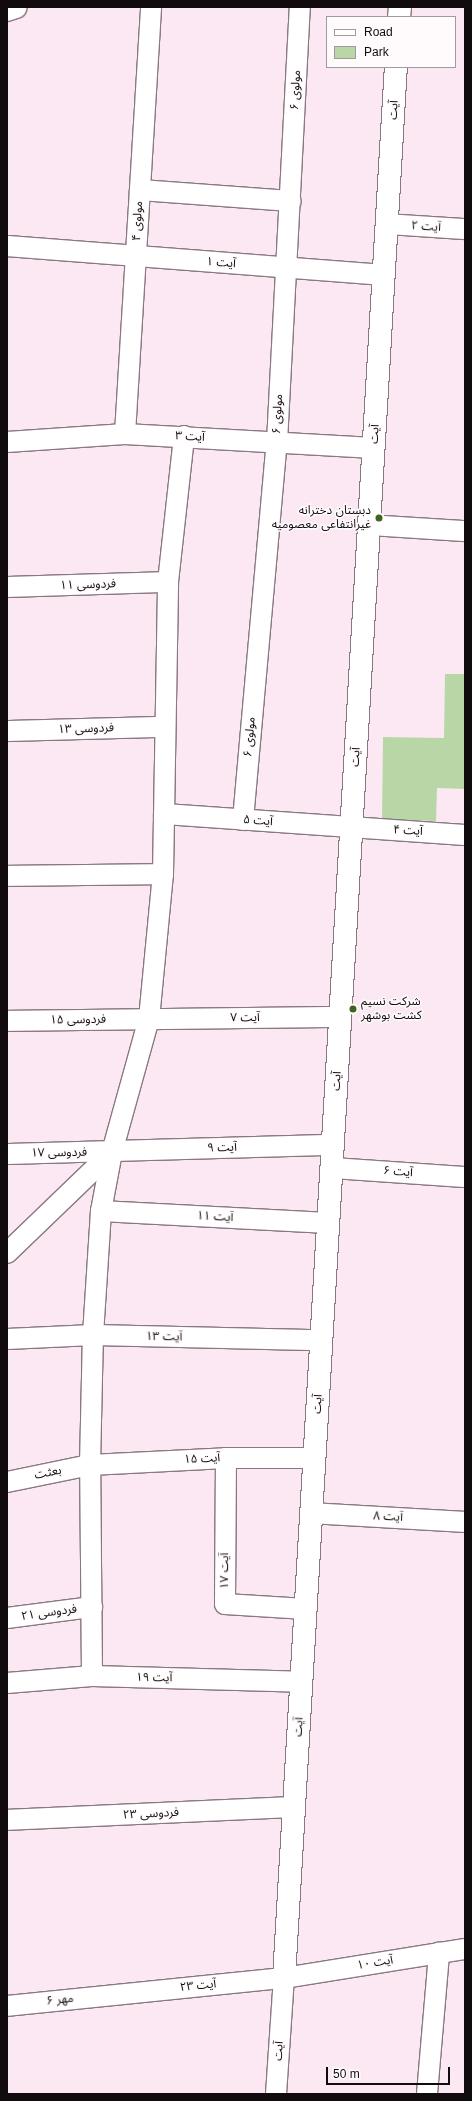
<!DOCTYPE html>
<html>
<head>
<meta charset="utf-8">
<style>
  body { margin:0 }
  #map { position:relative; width:472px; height:2101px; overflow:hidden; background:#fce8f3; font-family:Arial,"Noto Sans Arabic",sans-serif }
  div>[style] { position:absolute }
  .green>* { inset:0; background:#b9d7a6 }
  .roads { filter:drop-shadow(1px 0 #897882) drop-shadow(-1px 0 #897882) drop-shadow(0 1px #897882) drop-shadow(0 -1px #897882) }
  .street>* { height:20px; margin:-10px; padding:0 10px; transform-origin:10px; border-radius:10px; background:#fff }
  .secondary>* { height:22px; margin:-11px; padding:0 11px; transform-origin:11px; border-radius:11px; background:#fff }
  .dots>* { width:11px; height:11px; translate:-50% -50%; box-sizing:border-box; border:2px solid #fffbfd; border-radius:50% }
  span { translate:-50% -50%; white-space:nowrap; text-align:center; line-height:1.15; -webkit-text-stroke:3px #fffbfd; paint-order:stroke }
  .street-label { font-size:12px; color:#110b0e }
  .poi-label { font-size:12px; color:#110b0e }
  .right { translate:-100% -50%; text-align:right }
  .left { translate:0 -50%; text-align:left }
  .frame { position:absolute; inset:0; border:8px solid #110b0e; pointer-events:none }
  .legend { position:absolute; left:326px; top:16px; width:130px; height:52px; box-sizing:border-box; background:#fffbfd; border:1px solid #a09b9d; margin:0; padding:5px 7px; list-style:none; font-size:12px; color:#110b0e }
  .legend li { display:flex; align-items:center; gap:8px; height:20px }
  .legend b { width:20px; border:1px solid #a09b9d }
  .scale { position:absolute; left:326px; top:2067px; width:124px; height:18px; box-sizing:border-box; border:2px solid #110b0e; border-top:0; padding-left:5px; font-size:12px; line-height:14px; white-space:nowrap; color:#110b0e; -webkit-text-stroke:3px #fffbfd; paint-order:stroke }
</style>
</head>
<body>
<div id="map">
  <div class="green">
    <i style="clip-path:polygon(445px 674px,465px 674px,465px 789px,437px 788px,436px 821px,382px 819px,383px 737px,444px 738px)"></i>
  </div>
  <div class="roads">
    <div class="street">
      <i style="left:140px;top:190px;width:151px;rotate:4.2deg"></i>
      <i style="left:387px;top:224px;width:78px;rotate:3.7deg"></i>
      <i style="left:7px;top:246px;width:378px;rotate:4.4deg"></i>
      <i style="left:125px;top:434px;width:428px;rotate:-86.5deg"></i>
      <i style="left:7px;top:442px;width:118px;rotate:-3.9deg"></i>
      <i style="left:125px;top:434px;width:249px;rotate:3.2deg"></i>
      <i style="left:369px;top:525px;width:96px;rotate:3.6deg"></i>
      <i style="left:7px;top:587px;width:161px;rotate:-1.8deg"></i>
      <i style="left:7px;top:731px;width:158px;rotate:-1.5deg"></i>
      <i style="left:164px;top:814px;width:302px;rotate:4deg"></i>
      <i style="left:243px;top:820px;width:380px;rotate:-84.9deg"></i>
      <i style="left:277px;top:442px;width:436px;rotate:-87deg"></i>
      <i style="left:7px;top:876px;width:156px;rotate:-0.7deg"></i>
      <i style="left:7px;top:1021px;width:333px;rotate:-0.7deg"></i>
      <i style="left:7px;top:1154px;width:326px;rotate:-1.6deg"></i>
      <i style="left:332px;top:1168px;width:133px;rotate:3.9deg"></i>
      <i style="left:101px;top:1211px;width:227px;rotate:3deg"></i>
      <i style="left:7px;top:1253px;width:146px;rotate:-43.9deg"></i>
      <i style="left:7px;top:1339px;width:86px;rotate:-2.7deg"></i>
      <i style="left:93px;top:1335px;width:228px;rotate:1.3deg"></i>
      <i style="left:226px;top:1458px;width:146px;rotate:90.4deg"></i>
      <i style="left:225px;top:1604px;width:81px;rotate:3.5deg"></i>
      <i style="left:7px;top:1482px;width:85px;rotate:-11.6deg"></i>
      <i style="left:90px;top:1465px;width:136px;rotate:-2.9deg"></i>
      <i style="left:226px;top:1458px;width:88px"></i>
      <i style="left:311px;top:1513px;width:154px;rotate:3.3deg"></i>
      <i style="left:7px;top:1618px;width:86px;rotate:-7.4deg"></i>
      <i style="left:92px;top:1676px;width:211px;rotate:-90.5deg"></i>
      <i style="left:90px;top:1465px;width:130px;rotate:-88.7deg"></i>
      <i style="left:93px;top:1335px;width:124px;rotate:-86.3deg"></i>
      <i style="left:101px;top:1211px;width:60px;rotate:-79.4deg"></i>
      <i style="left:112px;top:1152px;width:138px;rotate:-74.5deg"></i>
      <i style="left:149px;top:1019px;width:146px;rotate:-84.5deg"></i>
      <i style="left:163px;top:874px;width:292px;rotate:-89deg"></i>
      <i style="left:168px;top:582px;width:147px;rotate:-83.7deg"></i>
      <i style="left:7px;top:1683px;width:85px;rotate:-4.7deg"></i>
      <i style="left:92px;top:1676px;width:209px;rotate:1.6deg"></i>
      <i style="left:7px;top:1820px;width:287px;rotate:-2.6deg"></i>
      <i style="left:7px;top:2006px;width:278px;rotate:-5.8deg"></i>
      <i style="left:284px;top:1978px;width:183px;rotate:-9.1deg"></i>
      <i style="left:276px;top:2094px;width:116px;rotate:-86.1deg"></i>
      <i style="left:427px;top:2094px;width:142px;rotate:-85.1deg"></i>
    </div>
    <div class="secondary">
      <i style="left:7px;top:10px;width:9px;rotate:-18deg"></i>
      <i style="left:399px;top:17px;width:10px;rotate:-84deg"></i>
      <i style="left:284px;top:1978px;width:1914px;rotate:-86.65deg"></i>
    </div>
  </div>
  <div class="dots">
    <i style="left:379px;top:518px;background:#3e631d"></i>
    <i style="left:353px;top:1009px;background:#3e631d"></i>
  </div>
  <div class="street-label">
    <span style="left:296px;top:90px;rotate:-87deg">مولوی ۶</span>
    <span style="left:394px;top:110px;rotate:-87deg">آیت</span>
    <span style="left:138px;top:221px;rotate:-87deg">مولوی ۴</span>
    <span style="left:426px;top:227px;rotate:3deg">آیت ۲</span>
    <span style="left:221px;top:263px;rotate:4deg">آیت ۱</span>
    <span style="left:278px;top:414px;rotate:-87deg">مولوی ۶</span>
    <span style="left:375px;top:434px;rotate:-87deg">آیت</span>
    <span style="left:190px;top:437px;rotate:3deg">آیت ۳</span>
    <span style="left:88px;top:585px;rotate:-2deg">فردوسی ۱۱</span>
    <span style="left:86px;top:729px;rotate:-2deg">فردوسی ۱۳</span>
    <span style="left:250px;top:737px;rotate:-85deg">مولوی ۶</span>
    <span style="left:356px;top:757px;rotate:-87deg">آیت</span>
    <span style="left:258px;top:821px;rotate:4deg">آیت ۵</span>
    <span style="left:408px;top:831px;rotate:3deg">آیت ۴</span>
    <span style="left:245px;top:1018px;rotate:-1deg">آیت ۷</span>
    <span style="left:78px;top:1020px;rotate:-1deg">فردوسی ۱۵</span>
    <span style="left:337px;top:1081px;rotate:-87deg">آیت</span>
    <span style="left:222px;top:1148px;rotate:-2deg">آیت ۹</span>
    <span style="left:59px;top:1153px;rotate:-1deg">فردوسی ۱۷</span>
    <span style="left:398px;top:1172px;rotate:4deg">آیت ۶</span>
    <span style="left:215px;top:1217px;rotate:3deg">آیت ۱۱</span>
    <span style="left:164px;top:1337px;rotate:1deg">آیت ۱۳</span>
    <span style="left:318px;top:1404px;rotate:-87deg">آیت</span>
    <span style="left:202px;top:1459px;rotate:-3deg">آیت ۱۵</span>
    <span style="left:48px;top:1473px;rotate:-11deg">بعثت</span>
    <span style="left:388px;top:1517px;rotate:3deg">آیت ۸</span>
    <span style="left:225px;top:1571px;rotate:-90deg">آیت ۱۷</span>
    <span style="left:49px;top:1613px;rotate:-8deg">فردوسی ۲۱</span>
    <span style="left:154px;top:1678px;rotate:1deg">آیت ۱۹</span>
    <span style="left:299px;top:1727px;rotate:-87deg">آیت</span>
    <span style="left:151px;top:1814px;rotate:-3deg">فردوسی ۲۳</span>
    <span style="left:375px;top:1963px;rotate:-9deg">آیت ۱۰</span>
    <span style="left:198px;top:1986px;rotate:-6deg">آیت ۲۳</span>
    <span style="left:60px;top:2000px;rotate:-6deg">مهر ۶</span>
    <span style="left:279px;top:2051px;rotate:-86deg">آیت</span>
  </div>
  <div class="poi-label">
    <span class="right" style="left:371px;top:518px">دبستان دخترانه<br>غیرانتفاعی معصومیه</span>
    <span class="left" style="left:361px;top:1009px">شرکت نسیم<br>کشت بوشهر</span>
  </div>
  <div class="frame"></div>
  <ul class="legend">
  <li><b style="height:5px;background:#fff"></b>Road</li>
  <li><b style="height:11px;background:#b9d7a6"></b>Park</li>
  </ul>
  <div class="scale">50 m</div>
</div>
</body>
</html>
